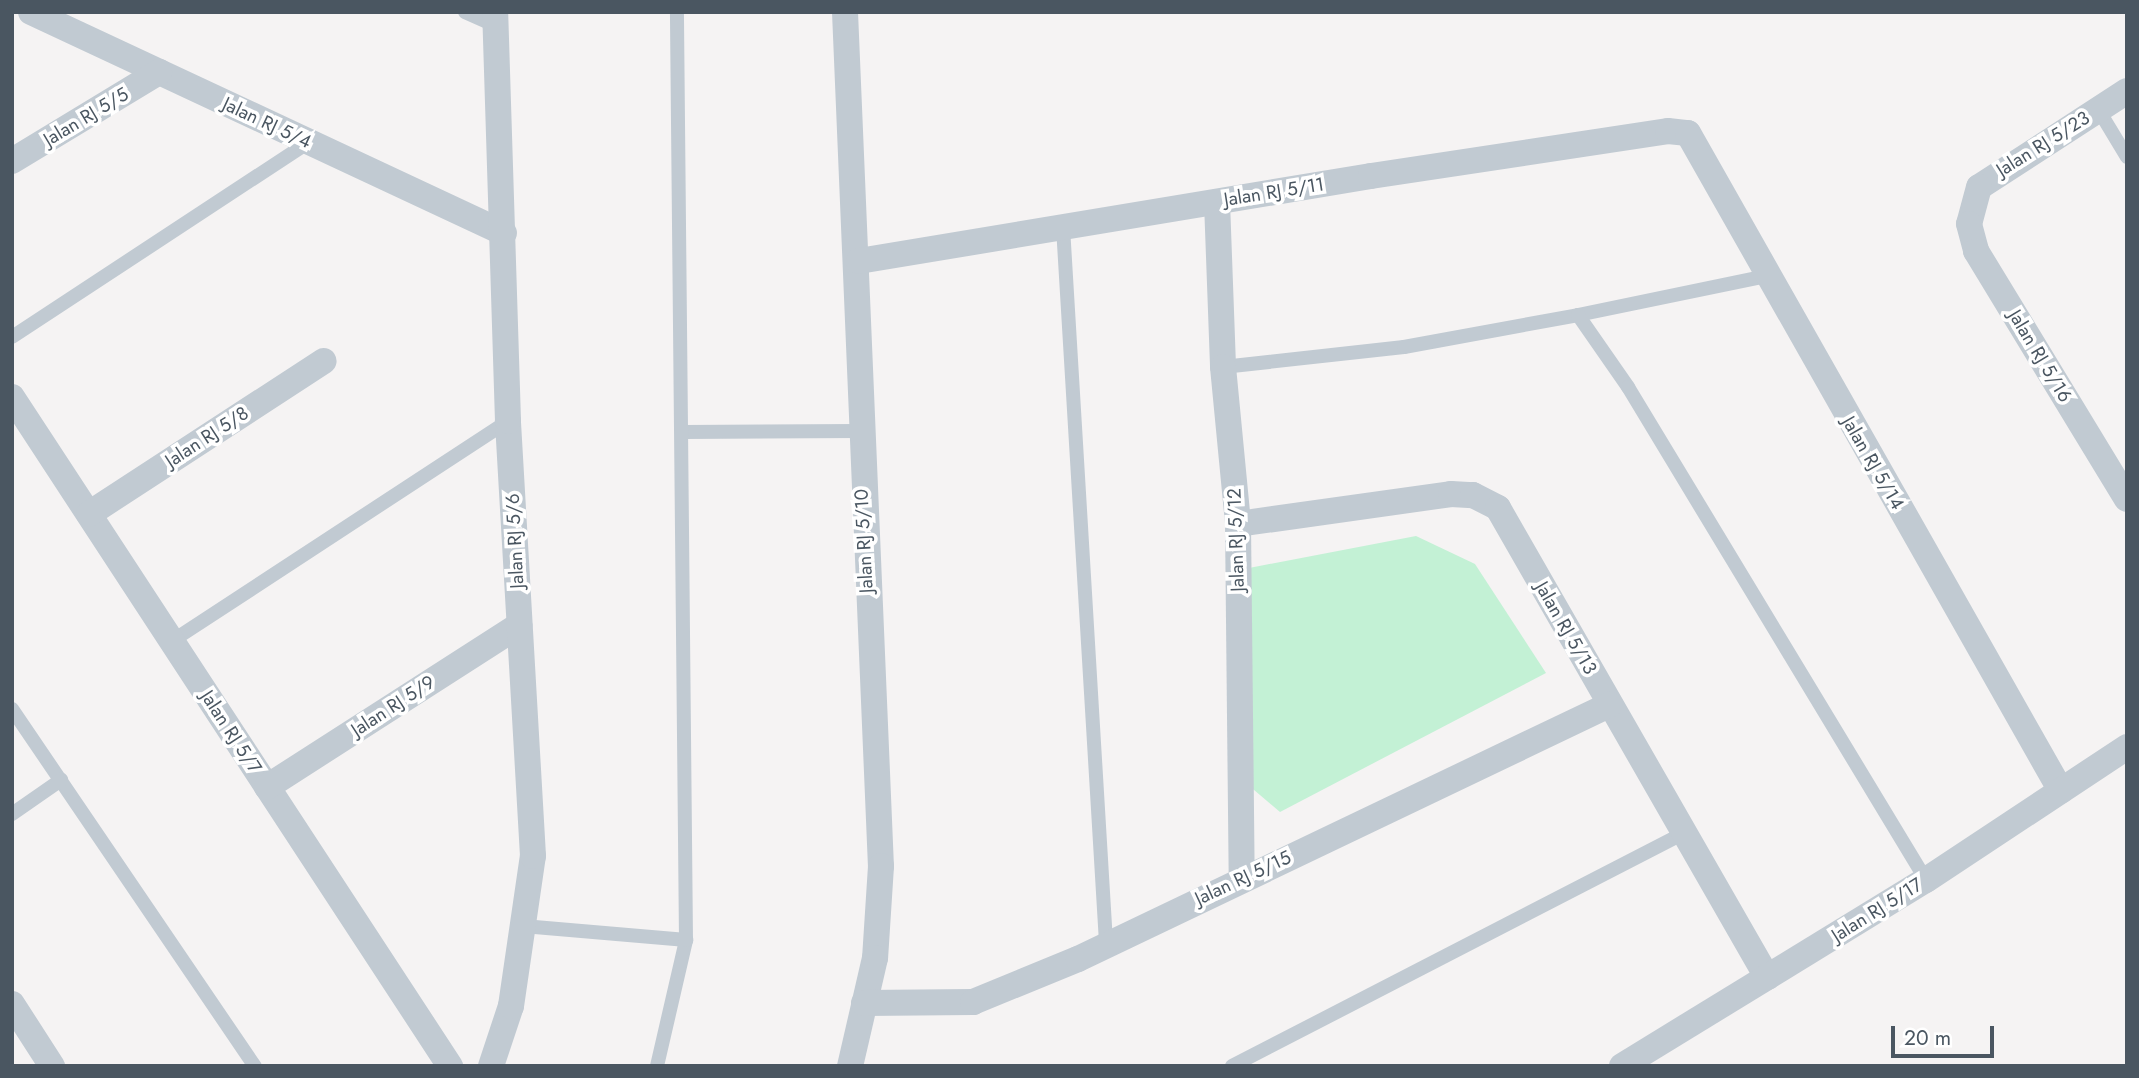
<!DOCTYPE html>
<html>
<head>
<meta charset="utf-8">
<style>
  body { margin:0 }
  #map { position:relative; width:2139px; height:1078px; overflow:hidden; background:#f5f3f3; font-family:Jost,sans-serif }
  div>[style] { position:absolute }
  .green>* { inset:0; background:#c3f1d5 }
  .lane>* { height:14px; margin:-7px; padding:0 7px; transform-origin:7px; border-radius:7px; background:#c1cad2 }
  .street>* { height:26px; margin:-13px; padding:0 13px; transform-origin:13px; border-radius:13px; background:#c1cad2 }
  span { translate:-50% -50%; white-space:nowrap; text-align:center; line-height:1.15; -webkit-text-stroke:7px #fff; paint-order:stroke }
  .street-label { font-size:19px; color:#4a5661 }
  .frame { position:absolute; inset:0; border:14px solid #4a5661; pointer-events:none }
  .scale { position:absolute; left:1891px; top:1026px; width:103px; height:32px; box-sizing:border-box; border:4px solid #4a5661; border-top:0; padding-left:9px; font-size:21px; line-height:24px; white-space:nowrap; color:#4a5661; -webkit-text-stroke:5px #fff; paint-order:stroke }
</style>
</head>
<body>
<div id="map">
  <div class="green">
    <i style="clip-path:polygon(1416px 536px,1475px 564px,1546px 673px,1280px 812px,1247px 784px,1249px 568px)"></i>
  </div>
  <div class="lane">
    <i style="left:465px;top:12px;width:34px;rotate:24deg"></i>
    <i style="left:2098px;top:109px;width:56px;rotate:58.9deg"></i>
    <i style="left:1063px;top:227px;width:717px;rotate:86.56deg"></i>
    <i style="left:1578px;top:315px;width:192px;rotate:-11.7deg"></i>
    <i style="left:12px;top:337px;width:355px;rotate:-33.3deg"></i>
    <i style="left:1223px;top:367px;width:182px;rotate:-6.3deg"></i>
    <i style="left:1404px;top:347px;width:177px;rotate:-10.4deg"></i>
    <i style="left:1578px;top:315px;width:88px;rotate:55.2deg"></i>
    <i style="left:1628px;top:387px;width:576px;rotate:58.85deg"></i>
    <i style="left:684px;top:432px;width:174px;rotate:-0.3deg"></i>
    <i style="left:172px;top:641px;width:402px;rotate:-33.2deg"></i>
    <i style="left:12px;top:709px;width:432px;rotate:55.8deg"></i>
    <i style="left:12px;top:814px;width:60px;rotate:-34.8deg"></i>
    <i style="left:523px;top:926px;width:164px;rotate:4.9deg"></i>
    <i style="left:657px;top:1066px;width:129px;rotate:-77deg"></i>
    <i style="left:686px;top:940px;width:928px;rotate:-90.56deg"></i>
    <i style="left:1232px;top:1066px;width:509px;rotate:-27.27deg"></i>
  </div>
  <div class="street">
    <i style="left:31px;top:12px;width:522px;rotate:25.04deg"></i>
    <i style="left:845px;top:12px;width:855px;rotate:87.59deg"></i>
    <i style="left:881px;top:866px;width:92px;rotate:93.7deg"></i>
    <i style="left:875px;top:958px;width:111px;rotate:103deg"></i>
    <i style="left:2127px;top:91px;width:176px;rotate:147deg"></i>
    <i style="left:1979px;top:187px;width:38px;rotate:105deg"></i>
    <i style="left:1969px;top:224px;width:28px;rotate:75deg"></i>
    <i style="left:1976px;top:251px;width:290px;rotate:58.7deg"></i>
    <i style="left:12px;top:161px;width:172px;rotate:-31.2deg"></i>
    <i style="left:1217px;top:202px;width:165px;rotate:87.9deg"></i>
    <i style="left:1223px;top:367px;width:158px;rotate:84.5deg"></i>
    <i style="left:1238px;top:524px;width:355px;rotate:89.4deg"></i>
    <i style="left:859px;top:261px;width:519px;rotate:-9.43deg"></i>
    <i style="left:1371px;top:176px;width:300px;rotate:-8.6deg"></i>
    <i style="left:1668px;top:131px;width:20px;rotate:6deg"></i>
    <i style="left:1688px;top:133px;width:756px;rotate:60.45deg"></i>
    <i style="left:12px;top:397px;width:800px;rotate:56.79deg"></i>
    <i style="left:89px;top:514px;width:280px;rotate:-33.1deg"></i>
    <i style="left:1238px;top:524px;width:215px;rotate:-8deg"></i>
    <i style="left:1451px;top:494px;width:22px;rotate:3deg"></i>
    <i style="left:1473px;top:495px;width:28px;rotate:27deg"></i>
    <i style="left:1498px;top:508px;width:541px;rotate:60.16deg"></i>
    <i style="left:267px;top:787px;width:300px;rotate:-32.7deg"></i>
    <i style="left:864px;top:1003px;width:109px;rotate:-0.5deg"></i>
    <i style="left:973px;top:1002px;width:113px;rotate:-22.3deg"></i>
    <i style="left:1078px;top:959px;width:589px;rotate:-25.56deg"></i>
    <i style="left:12px;top:1004px;width:74px;rotate:57.2deg"></i>
    <i style="left:491px;top:1066px;width:63px;rotate:-71.6deg"></i>
    <i style="left:511px;top:1006px;width:152px;rotate:-81.7deg"></i>
    <i style="left:533px;top:856px;width:436px;rotate:-93.3deg"></i>
    <i style="left:508px;top:421px;width:409px;rotate:-91.8deg"></i>
    <i style="left:1622px;top:1066px;width:356px;rotate:-31.5deg"></i>
    <i style="left:1926px;top:880px;width:241px;rotate:-33.5deg"></i>
  </div>
  <div class="street-label">
    <span style="left:86px;top:117px;rotate:-31deg">Jalan RJ 5/5</span>
    <span style="left:267px;top:123px;rotate:25deg">Jalan RJ 5/4</span>
    <span style="left:2043px;top:144px;rotate:-32deg">Jalan RJ 5/23</span>
    <span style="left:1274px;top:192px;rotate:-9deg">Jalan RJ 5/11</span>
    <span style="left:2040px;top:356px;rotate:59deg">Jalan RJ 5/16</span>
    <span style="left:207px;top:437px;rotate:-33deg">Jalan RJ 5/8</span>
    <span style="left:1873px;top:463px;rotate:60deg">Jalan RJ 5/14</span>
    <span style="left:1236px;top:540px;rotate:-92deg">Jalan RJ 5/12</span>
    <span style="left:515px;top:541px;rotate:-93deg">Jalan RJ 5/6</span>
    <span style="left:864px;top:541px;rotate:-93deg">Jalan RJ 5/10</span>
    <span style="left:1566px;top:628px;rotate:60deg">Jalan RJ 5/13</span>
    <span style="left:393px;top:706px;rotate:-33deg">Jalan RJ 5/9</span>
    <span style="left:231px;top:732px;rotate:57deg">Jalan RJ 5/7</span>
    <span style="left:1243px;top:878px;rotate:-25deg">Jalan RJ 5/15</span>
    <span style="left:1877px;top:910px;rotate:-32deg">Jalan RJ 5/17</span>
  </div>
  <div class="frame"></div>
  <div class="scale">20 m</div>
</div>
</body>
</html>
